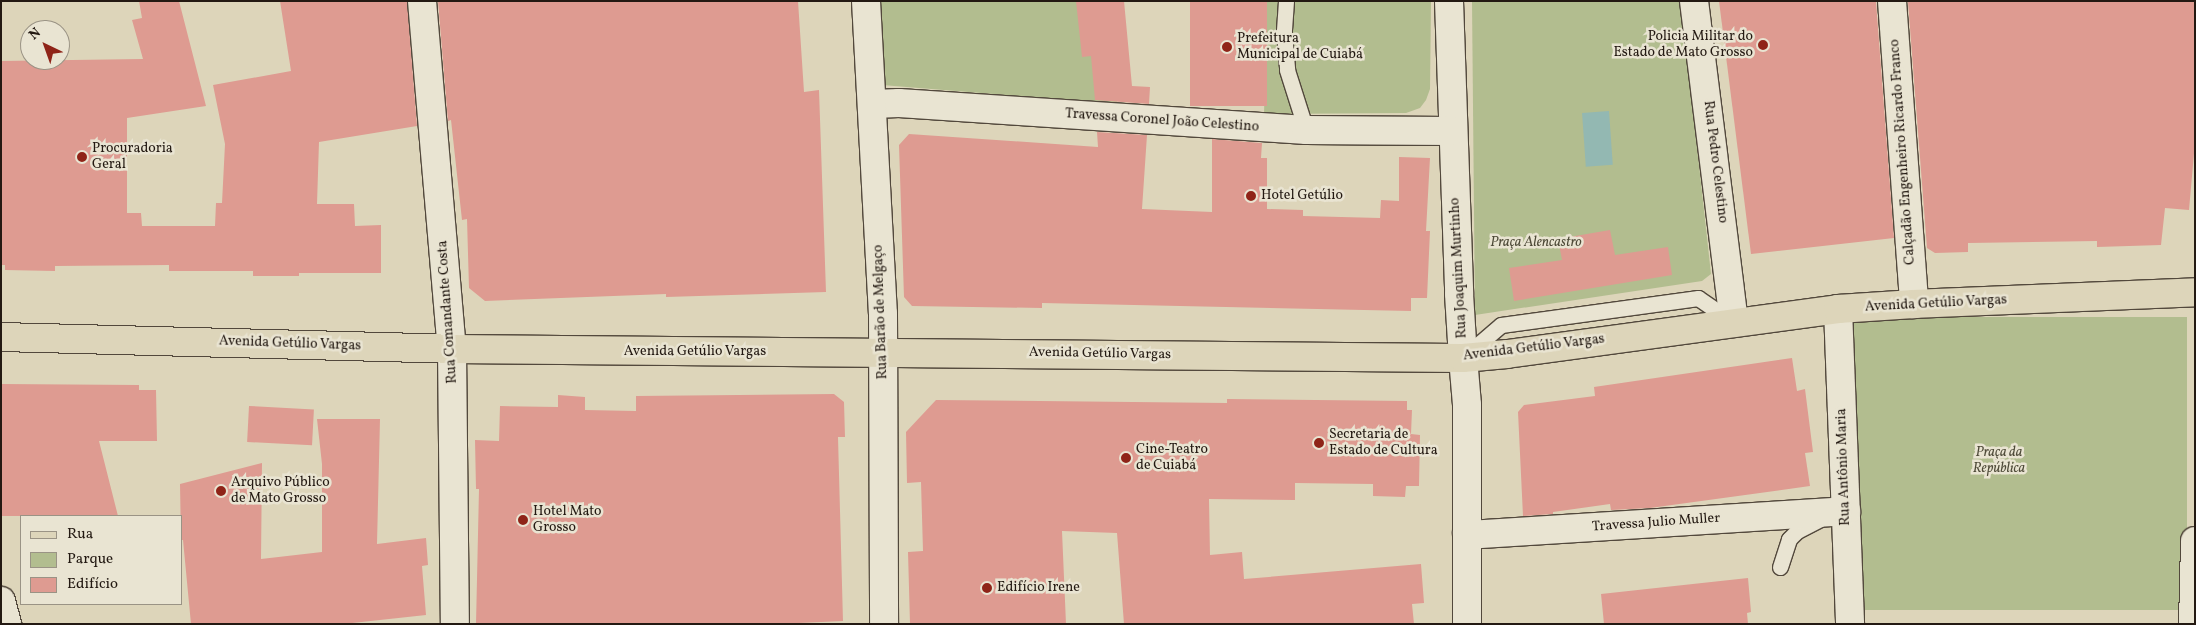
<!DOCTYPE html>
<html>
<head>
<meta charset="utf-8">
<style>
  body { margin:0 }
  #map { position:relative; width:2196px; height:625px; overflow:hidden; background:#ddd5ba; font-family:Vollkorn,serif }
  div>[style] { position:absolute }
  .green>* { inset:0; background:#b2bd8f; transform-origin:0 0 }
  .water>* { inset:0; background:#93b8b2; transform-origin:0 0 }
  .building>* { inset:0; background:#de9b91; transform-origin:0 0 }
  .roads { filter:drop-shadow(1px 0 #52483c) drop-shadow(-1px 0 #52483c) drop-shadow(0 1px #52483c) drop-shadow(0 -1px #52483c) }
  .lane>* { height:15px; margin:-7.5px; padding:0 7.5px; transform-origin:7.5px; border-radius:7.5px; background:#e9e4d2 }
  .street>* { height:28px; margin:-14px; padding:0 14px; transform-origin:14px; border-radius:14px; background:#e9e4d2 }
  .secondary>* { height:28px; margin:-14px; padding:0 14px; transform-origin:14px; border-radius:14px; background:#e9e4d2 }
  .primary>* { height:28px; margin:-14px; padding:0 14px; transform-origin:14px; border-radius:14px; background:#ddd5ba }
  .dots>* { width:14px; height:14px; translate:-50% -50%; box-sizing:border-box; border:2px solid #e9e4d2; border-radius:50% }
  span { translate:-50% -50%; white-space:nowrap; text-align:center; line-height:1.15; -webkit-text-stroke:5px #e9e4d2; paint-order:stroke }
  .poi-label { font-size:14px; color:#231912 }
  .right { translate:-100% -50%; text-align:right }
  .left { translate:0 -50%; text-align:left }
  .street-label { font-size:14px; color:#231912 }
  .park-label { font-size:14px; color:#4e4a38; font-style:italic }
  .frame { position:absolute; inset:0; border:2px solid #231912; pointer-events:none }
  .legend { position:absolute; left:20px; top:515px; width:162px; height:90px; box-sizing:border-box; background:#e9e4d2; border:1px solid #9a9385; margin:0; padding:6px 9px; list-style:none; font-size:15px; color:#231912 }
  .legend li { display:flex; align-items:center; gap:10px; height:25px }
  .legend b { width:25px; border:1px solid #9a9385 }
  .north { position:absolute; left:20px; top:20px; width:50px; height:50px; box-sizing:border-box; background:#e9e4d2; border:1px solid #9a9385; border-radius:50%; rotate:318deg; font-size:14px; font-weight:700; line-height:20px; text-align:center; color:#231912 }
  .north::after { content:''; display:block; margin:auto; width:18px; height:22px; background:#8f2418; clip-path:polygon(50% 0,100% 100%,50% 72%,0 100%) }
</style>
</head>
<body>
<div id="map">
  <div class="green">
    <i style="clip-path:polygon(878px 1px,1111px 1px,1117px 104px,882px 85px)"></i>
    <i style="clip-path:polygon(1267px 1px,1431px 1px,1430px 89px,1426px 100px,1420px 108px,1406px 113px,1264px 114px)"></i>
    <i style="clip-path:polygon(1472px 1px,1681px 1px,1711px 274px,1702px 281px,1475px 315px)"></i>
    <i style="left:1848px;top:317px;width:339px;height:293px"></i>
  </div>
  <div class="water">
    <i style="left:1609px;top:111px;width:54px;height:27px;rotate:86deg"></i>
  </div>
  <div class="building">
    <i style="clip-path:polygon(139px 1px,179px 1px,206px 106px,127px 118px,127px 213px,141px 213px,142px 226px,215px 226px,216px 203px,222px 203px,225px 144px,213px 85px,291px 71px,280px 1px,407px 1px,417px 126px,319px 142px,317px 204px,354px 204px,355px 226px,381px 225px,381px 273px,299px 273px,299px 276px,253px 276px,253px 271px,169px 271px,169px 265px,55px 266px,55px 271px,5px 270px,5px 265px,1px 265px,1px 61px,143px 59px,132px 20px,142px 18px)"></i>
    <i style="clip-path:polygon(438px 1px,798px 1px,804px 92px,819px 90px,826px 292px,666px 297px,666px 294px,485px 301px,469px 288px,467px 219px,462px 220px,451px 120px,448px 121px)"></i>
    <i style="clip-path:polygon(1076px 1px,1124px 1px,1132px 86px,1150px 87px,1149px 104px,1095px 100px,1091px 56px,1082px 57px)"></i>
    <i style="left:1190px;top:1px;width:77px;height:105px"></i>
    <i style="clip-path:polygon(1719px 1px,1876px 2px,1894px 238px,1751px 254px)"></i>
    <i style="clip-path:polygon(2195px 1px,2195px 142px,2189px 210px,2165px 208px,2161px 245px,2097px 247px,2097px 241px,1968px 243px,1968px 252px,1935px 253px,1927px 248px,1908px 2px)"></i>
    <i style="clip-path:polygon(1097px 132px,1147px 135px,1142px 209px,1212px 212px,1212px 139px,1262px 143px,1261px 158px,1267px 158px,1267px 209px,1303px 210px,1303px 216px,1380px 218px,1381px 200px,1399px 201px,1399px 157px,1430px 158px,1426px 231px,1430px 231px,1427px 298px,1411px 298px,1411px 311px,1042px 303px,1042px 308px,912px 306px,904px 297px,899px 145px,909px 134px,1098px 147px)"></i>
    <i style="clip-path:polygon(1610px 230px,1615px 255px,1668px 247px,1672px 275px,1514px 301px,1509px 268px,1562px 260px,1558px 239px)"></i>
    <i style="clip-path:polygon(1792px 358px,1797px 391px,1805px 389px,1813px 452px,1805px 453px,1810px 486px,1650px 508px,1611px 510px,1610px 504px,1553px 512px,1553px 514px,1523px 516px,1518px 412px,1524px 405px,1595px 396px,1594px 387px)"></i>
    <i style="clip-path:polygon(1px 384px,139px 385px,139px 390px,156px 390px,157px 441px,99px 441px,118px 516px,1px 516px)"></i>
    <i style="clip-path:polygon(834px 394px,844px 402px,845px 437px,838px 437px,843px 621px,777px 624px,476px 624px,479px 489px,476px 489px,475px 440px,499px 441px,500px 406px,558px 407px,558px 395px,585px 397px,585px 410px,636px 411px,636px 396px)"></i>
    <i style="clip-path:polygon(1227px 399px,1407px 401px,1407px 410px,1412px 410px,1411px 434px,1420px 435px,1419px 486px,1406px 486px,1405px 497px,1373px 496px,1373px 484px,1295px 483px,1295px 500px,1209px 499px,1210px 555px,1242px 552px,1244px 579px,1421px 564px,1424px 603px,1412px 604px,1414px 624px,1124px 624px,1117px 533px,1062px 531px,1066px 624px,910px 624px,908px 552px,923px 551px,921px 482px,907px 483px,906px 432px,936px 400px,1227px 403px)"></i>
    <i style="left:249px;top:406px;width:65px;height:36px;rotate:3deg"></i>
    <i style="clip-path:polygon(317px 419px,380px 419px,377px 544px,426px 538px,428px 565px,422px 566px,426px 615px,343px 624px,191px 624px,183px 540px,181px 540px,180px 484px,262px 463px,261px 559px,322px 552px,322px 464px)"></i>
    <i style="clip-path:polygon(1748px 578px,1751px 612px,1747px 613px,1748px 624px,1604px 624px,1601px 594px)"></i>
  </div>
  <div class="roads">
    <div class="lane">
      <i style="left:1286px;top:1px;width:32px;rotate:94deg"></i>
      <i style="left:1284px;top:33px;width:37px;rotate:85deg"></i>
      <i style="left:1287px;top:70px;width:63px;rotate:72.4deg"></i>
      <i style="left:1466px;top:355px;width:46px;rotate:-40.6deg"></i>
      <i style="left:1501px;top:325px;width:199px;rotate:-7.8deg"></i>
      <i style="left:1698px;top:298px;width:42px;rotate:34.4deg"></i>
      <i style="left:1780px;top:567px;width:29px;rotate:-72deg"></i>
      <i style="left:1789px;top:539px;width:11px;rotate:-45deg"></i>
      <i style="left:1797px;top:531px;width:25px;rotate:-27deg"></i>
    </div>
    <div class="street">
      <i style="left:1449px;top:1px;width:293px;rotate:88deg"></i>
      <i style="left:1459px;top:294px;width:64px;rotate:86.4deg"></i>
      <i style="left:1694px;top:1px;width:324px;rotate:82.9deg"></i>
      <i style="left:1892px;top:1px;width:304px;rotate:85.8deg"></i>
      <i style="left:873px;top:104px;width:26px;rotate:-2deg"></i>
      <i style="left:899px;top:103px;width:408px;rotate:3.8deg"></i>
      <i style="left:1306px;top:130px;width:146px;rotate:0.4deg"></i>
      <i style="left:1838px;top:309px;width:315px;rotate:87.8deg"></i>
      <i style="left:1467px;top:535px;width:380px;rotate:-3.6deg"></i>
      <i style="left:1px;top:601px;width:24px;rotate:75deg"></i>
    </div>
    <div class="secondary">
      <i style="left:422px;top:1px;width:349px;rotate:85.1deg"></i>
      <i style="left:452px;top:349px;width:275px;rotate:89.4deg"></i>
      <i style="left:866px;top:1px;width:313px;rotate:86.9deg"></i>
      <i style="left:883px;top:314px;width:310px;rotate:89.8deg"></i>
      <i style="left:1463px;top:358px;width:47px;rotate:85.1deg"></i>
      <i style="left:1467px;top:405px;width:219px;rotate:90deg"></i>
      <i style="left:2193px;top:624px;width:83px;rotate:-88.6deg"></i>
    </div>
    <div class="primary">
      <i style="left:1px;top:337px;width:451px;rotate:1.5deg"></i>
      <i style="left:452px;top:349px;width:1011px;rotate:0.51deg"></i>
      <i style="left:1463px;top:358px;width:44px;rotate:-5.2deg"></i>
      <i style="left:1507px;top:354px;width:334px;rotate:-7.7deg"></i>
      <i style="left:1838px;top:309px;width:76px;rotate:-3.8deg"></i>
      <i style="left:1914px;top:304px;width:281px;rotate:-2.4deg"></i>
    </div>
  </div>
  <div class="dots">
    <i style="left:1763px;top:45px;background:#8f2418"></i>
    <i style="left:1227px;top:47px;background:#8f2418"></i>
    <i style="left:82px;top:157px;background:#8f2418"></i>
    <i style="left:1251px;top:196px;background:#8f2418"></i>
    <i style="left:1319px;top:443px;background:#8f2418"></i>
    <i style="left:1126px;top:458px;background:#8f2418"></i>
    <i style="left:221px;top:491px;background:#8f2418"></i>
    <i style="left:523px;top:520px;background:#8f2418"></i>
    <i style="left:987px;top:588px;background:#8f2418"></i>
  </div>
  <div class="poi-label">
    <span class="right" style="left:1753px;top:45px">Policia Militar do<br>Estado de Mato Grosso</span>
    <span class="left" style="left:1237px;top:47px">Prefeitura<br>Municipal de Cuiabá</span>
    <span class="left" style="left:92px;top:157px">Procuradoria<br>Geral</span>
    <span class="left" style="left:1261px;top:196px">Hotel Getúlio</span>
    <span class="left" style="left:1329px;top:443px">Secretaria de<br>Estado de Cultura</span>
    <span class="left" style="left:1136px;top:458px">Cine-Teatro<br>de Cuiabá</span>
    <span class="left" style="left:231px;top:491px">Arquivo Público<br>de Mato Grosso</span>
    <span class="left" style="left:533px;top:520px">Hotel Mato<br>Grosso</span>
    <span class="left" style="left:997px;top:588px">Edifício Irene</span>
  </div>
  <div class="street-label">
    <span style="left:1162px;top:121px;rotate:4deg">Travessa Coronel João Celestino</span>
    <span style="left:1903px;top:152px;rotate:-94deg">Calçadão Engenheiro Ricardo Franco</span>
    <span style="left:1715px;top:162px;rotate:83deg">Rua Pedro Celestino</span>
    <span style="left:1459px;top:268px;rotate:-93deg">Rua Joaquim Murtinho</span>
    <span style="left:1936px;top:304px;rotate:-3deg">Avenida Getúlio Vargas</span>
    <span style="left:448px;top:312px;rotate:-94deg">Rua Comandante Costa</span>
    <span style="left:881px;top:312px;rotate:-92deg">Rua Barão de Melgaço</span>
    <span style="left:290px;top:344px;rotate:2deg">Avenida Getúlio Vargas</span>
    <span style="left:1534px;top:348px;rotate:-7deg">Avenida Getúlio Vargas</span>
    <span style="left:695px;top:352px">Avenida Getúlio Vargas</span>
    <span style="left:1100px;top:354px;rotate:1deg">Avenida Getúlio Vargas</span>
    <span style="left:1844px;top:467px;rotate:-92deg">Rua Antônio Maria</span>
    <span style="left:1656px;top:523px;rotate:-4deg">Travessa Julio Muller</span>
  </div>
  <div class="park-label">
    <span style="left:1536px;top:243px">Praça Alencastro</span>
    <span style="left:1999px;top:461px">Praça da<br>República</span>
  </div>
  <div class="frame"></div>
  <ul class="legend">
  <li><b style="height:6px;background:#ddd5ba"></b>Rua</li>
  <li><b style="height:14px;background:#b2bd8f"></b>Parque</li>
  <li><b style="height:14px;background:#de9b91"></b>Edifício</li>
  </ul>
  <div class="north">N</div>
</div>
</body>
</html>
